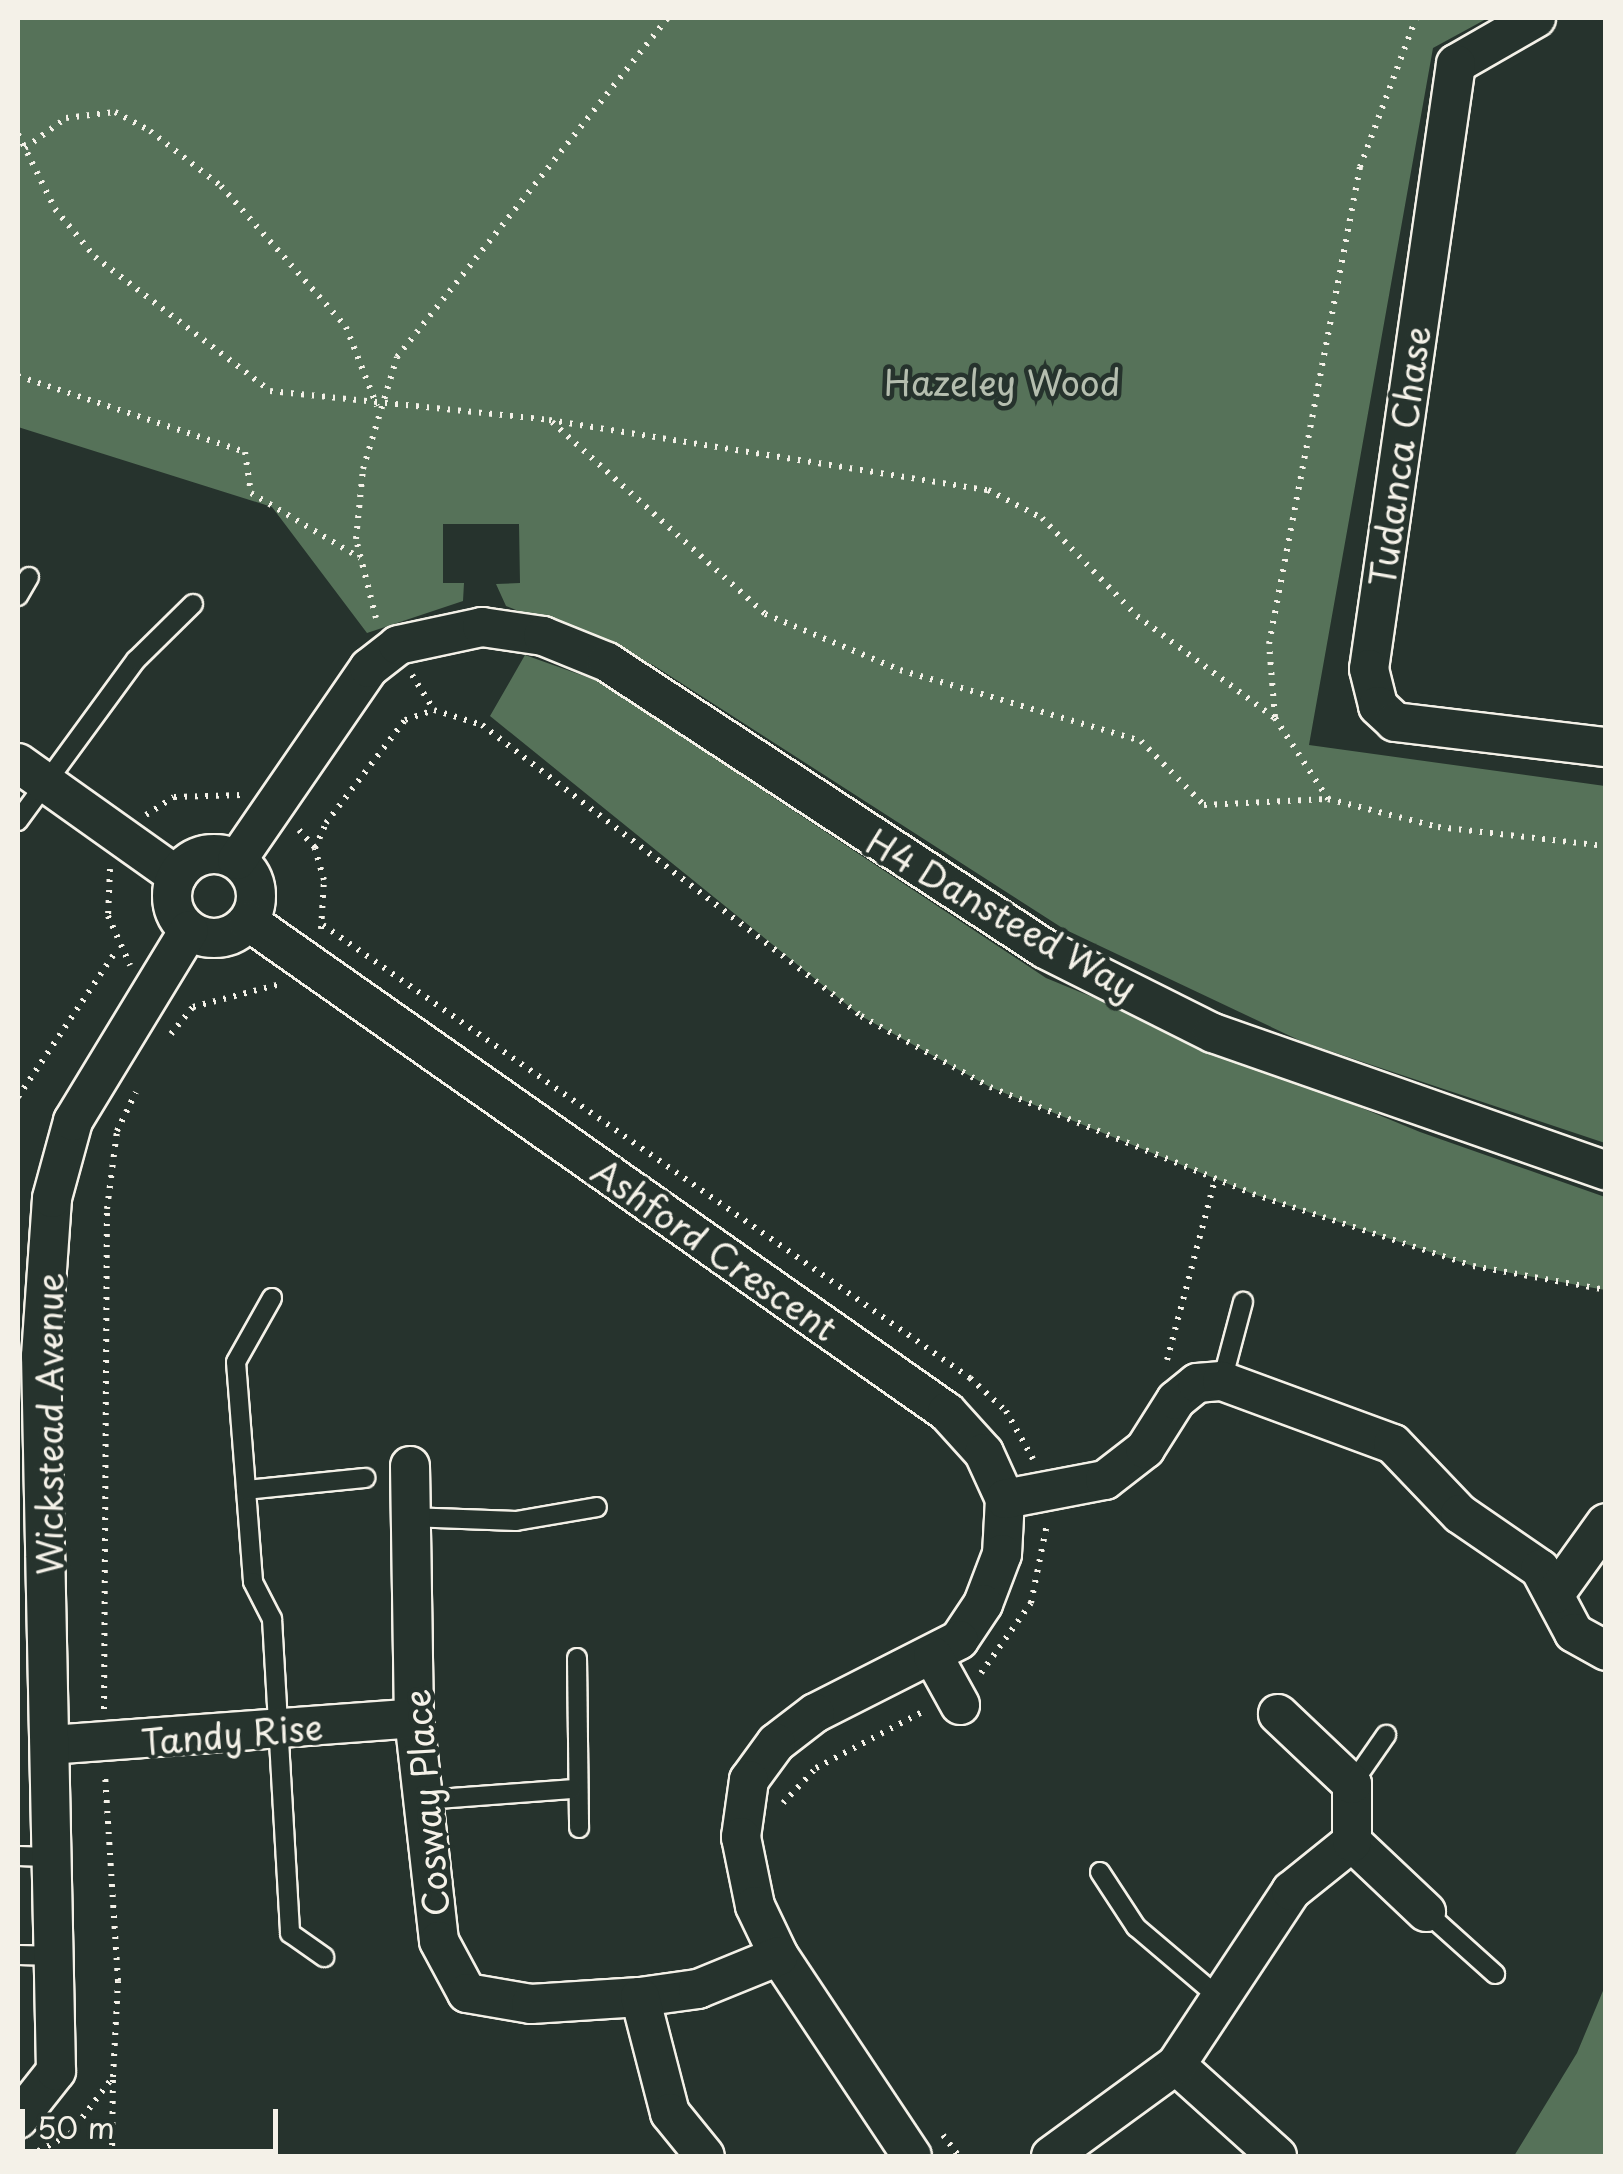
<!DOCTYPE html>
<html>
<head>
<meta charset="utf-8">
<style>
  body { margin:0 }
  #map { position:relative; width:1623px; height:2174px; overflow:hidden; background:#26332d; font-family:"Playpen Sans",sans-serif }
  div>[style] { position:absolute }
  .green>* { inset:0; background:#567259 }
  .path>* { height:6px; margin-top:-3px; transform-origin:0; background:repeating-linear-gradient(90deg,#f4f1e8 0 2.5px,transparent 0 10.5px) }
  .roads { filter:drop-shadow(2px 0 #f4f1e8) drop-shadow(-2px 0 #f4f1e8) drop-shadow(0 2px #f4f1e8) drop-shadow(0 -2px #f4f1e8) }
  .lane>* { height:18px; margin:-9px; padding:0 9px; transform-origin:9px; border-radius:9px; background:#26332d }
  .street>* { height:38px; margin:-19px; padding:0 19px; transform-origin:19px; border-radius:19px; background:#26332d }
  .street>.ring { margin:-19px; padding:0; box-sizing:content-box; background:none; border:38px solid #26332d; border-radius:50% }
  span { translate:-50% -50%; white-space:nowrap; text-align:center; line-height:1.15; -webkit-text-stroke:9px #26332d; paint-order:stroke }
  .park-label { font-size:35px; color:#b5beaf }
  .street-label { font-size:35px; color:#f4f1e8 }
  .frame { position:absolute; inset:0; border:20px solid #f4f1e8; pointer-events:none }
  .scale { position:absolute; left:20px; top:2109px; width:258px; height:45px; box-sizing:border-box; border:5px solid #f4f1e8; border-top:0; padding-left:12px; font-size:30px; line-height:35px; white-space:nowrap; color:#f4f1e8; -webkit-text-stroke:8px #26332d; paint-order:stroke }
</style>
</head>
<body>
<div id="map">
  <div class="green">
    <i style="clip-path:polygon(18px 18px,1488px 18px,1433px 48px,1309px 745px,1605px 786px,1605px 1143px,1303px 1042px,1064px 929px,653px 665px,506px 606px,496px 584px,520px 583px,519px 524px,443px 524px,443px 583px,464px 583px,463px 601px,367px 633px,272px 507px,18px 427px)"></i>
    <i style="clip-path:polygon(525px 655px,598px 681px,1046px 978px,1420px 1132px,1605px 1197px,1605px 1290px,1473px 1266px,1253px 1194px,990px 1087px,861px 1016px,490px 716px)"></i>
    <i style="clip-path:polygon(1605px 1986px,1605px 2156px,1514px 2156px,1577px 2053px)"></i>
  </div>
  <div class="path">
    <i style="left:18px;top:134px;width:84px;rotate:63.7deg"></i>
    <i style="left:55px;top:209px;width:62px;rotate:50.2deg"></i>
    <i style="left:95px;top:257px;width:220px;rotate:37.4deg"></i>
    <i style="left:270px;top:391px;width:281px;rotate:5.9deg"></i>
    <i style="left:549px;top:420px;width:445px;rotate:9.1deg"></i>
    <i style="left:988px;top:490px;width:61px;rotate:27.4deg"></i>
    <i style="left:1042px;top:518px;width:136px;rotate:45.9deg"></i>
    <i style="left:1137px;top:616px;width:172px;rotate:36.5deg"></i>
    <i style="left:1275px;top:718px;width:97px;rotate:56.8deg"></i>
    <i style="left:1328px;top:799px;width:114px;rotate:14.3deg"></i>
    <i style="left:1438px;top:827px;width:169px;rotate:6.5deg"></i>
    <i style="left:25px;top:148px;width:51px;rotate:-36.2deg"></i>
    <i style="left:66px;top:118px;width:49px;rotate:-7deg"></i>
    <i style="left:115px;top:112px;width:40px;rotate:28deg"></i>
    <i style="left:150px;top:131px;width:90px;rotate:37.8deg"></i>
    <i style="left:221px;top:186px;width:188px;rotate:48.4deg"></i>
    <i style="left:346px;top:327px;width:85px;rotate:68.6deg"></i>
    <i style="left:18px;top:376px;width:239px;rotate:18.5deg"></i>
    <i style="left:245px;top:452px;width:41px;rotate:81.7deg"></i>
    <i style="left:251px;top:493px;width:127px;rotate:30.8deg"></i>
    <i style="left:552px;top:422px;width:287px;rotate:42deg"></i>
    <i style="left:765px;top:614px;width:146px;rotate:22.5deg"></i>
    <i style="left:900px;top:670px;width:251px;rotate:16.4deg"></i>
    <i style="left:1141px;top:741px;width:90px;rotate:45.5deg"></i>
    <i style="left:1204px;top:805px;width:123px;rotate:-2.8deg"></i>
    <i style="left:376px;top:618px;width:81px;rotate:-104.2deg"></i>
    <i style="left:356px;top:539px;width:70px;rotate:-84.3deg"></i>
    <i style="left:363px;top:469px;width:117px;rotate:-73.1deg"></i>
    <i style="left:397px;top:357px;width:434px;rotate:-51.4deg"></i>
    <i style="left:412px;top:675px;width:41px;rotate:57.8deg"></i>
    <i style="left:1275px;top:717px;width:73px;rotate:-94.7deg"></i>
    <i style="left:1269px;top:644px;width:486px;rotate:-79.2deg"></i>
    <i style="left:1360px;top:167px;width:159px;rotate:-69.4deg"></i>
    <i style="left:146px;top:815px;width:33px;rotate:-33deg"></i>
    <i style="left:174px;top:797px;width:68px;rotate:-1.7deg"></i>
    <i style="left:299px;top:830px;width:24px;rotate:48deg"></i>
    <i style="left:110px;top:869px;width:47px;rotate:92.4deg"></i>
    <i style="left:108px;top:916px;width:54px;rotate:65.8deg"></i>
    <i style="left:323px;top:925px;width:790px;rotate:35deg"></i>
    <i style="left:970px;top:1378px;width:49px;rotate:42.5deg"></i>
    <i style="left:1006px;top:1411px;width:55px;rotate:60.6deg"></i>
    <i style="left:321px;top:929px;width:49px;rotate:-86.5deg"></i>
    <i style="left:324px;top:880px;width:33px;rotate:-106deg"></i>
    <i style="left:315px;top:848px;width:27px;rotate:-66deg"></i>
    <i style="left:326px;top:823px;width:130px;rotate:-52.5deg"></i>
    <i style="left:405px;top:720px;width:31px;rotate:-19deg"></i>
    <i style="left:434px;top:710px;width:50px;rotate:17.4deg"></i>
    <i style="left:482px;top:725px;width:478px;rotate:37.5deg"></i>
    <i style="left:861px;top:1016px;width:147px;rotate:28.8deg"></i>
    <i style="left:990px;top:1087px;width:284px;rotate:22.1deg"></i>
    <i style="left:1253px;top:1194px;width:231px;rotate:18.1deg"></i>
    <i style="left:1473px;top:1266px;width:135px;rotate:10.2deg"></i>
    <i style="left:171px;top:1034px;width:35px;rotate:-51deg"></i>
    <i style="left:193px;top:1007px;width:87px;rotate:-14.7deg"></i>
    <i style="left:18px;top:1097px;width:176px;rotate:-56.1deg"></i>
    <i style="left:1167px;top:1360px;width:187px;rotate:-75.1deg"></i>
    <i style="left:981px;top:1673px;width:86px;rotate:-54.5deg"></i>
    <i style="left:1031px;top:1603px;width:81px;rotate:-78.6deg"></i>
    <i style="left:104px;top:1709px;width:500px;rotate:-89.66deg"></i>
    <i style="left:107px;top:1209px;width:79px;rotate:-82.7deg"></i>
    <i style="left:117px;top:1131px;width:43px;rotate:-64deg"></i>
    <i style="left:783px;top:1803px;width:48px;rotate:-46.7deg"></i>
    <i style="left:816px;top:1768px;width:124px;rotate:-27.8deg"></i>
    <i style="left:943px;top:2135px;width:26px;rotate:53deg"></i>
    <i style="left:29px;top:2156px;width:47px;rotate:-28.2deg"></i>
    <i style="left:70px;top:2134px;width:71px;rotate:-53deg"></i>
    <i style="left:113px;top:2077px;width:96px;rotate:-87deg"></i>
    <i style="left:118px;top:1981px;width:209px;rotate:-93.6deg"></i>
    <i style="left:112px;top:2156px;width:78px;rotate:-89.3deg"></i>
  </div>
  <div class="roads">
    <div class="lane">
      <i style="left:18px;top:596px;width:22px;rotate:-60deg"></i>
      <i style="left:18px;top:821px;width:200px;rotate:-53.8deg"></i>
      <i style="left:136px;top:660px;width:80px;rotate:-44.5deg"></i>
      <i style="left:272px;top:1298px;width:73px;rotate:119.4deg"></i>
      <i style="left:236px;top:1362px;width:128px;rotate:85.5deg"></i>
      <i style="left:246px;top:1490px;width:92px;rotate:85.6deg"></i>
      <i style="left:253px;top:1582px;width:42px;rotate:62.8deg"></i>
      <i style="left:272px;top:1619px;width:315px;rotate:86.7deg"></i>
      <i style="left:290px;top:1933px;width:42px;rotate:35.2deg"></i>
      <i style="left:1222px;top:1381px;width:82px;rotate:-75.1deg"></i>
      <i style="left:246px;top:1490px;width:120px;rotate:-5.8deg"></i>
      <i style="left:409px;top:1517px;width:107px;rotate:2.1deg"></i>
      <i style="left:516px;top:1521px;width:82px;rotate:-9.8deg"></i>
      <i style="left:577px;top:1658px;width:170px;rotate:89.3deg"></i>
      <i style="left:1352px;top:1784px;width:60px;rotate:-55.2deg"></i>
      <i style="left:423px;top:1800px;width:150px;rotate:-4.2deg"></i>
      <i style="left:18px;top:1856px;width:37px;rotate:2deg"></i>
      <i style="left:1100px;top:1872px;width:66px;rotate:56.8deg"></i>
      <i style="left:1136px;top:1927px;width:111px;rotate:40.3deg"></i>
      <i style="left:1426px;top:1912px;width:93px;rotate:41.9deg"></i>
      <i style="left:18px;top:1955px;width:41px;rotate:1.4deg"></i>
    </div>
    <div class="street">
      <i style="left:1536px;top:18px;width:92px;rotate:150.1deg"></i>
      <i style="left:1456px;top:64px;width:611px;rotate:98.18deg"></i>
      <i style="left:1369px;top:669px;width:38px;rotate:76deg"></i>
      <i style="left:1378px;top:706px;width:23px;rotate:43deg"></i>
      <i style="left:1395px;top:722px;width:212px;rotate:6.8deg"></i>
      <i style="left:18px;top:763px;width:195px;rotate:35.4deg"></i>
      <i class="ring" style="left:172px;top:854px;width:46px;height:46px"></i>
      <i style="left:237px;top:860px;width:233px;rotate:-55.5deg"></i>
      <i style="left:369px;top:668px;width:37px;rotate:-38deg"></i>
      <i style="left:398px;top:645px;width:86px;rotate:-12.1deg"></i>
      <i style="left:482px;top:627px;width:62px;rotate:8.4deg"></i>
      <i style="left:543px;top:636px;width:69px;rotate:22.1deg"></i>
      <i style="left:607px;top:662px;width:524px;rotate:33.23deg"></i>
      <i style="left:1045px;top:949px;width:188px;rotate:26.6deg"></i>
      <i style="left:1213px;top:1033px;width:417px;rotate:19.3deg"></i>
      <i style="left:248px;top:921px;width:854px;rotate:35.09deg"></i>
      <i style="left:947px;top:1412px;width:55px;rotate:47.9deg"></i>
      <i style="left:984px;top:1453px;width:51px;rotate:65.5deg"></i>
      <i style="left:1005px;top:1499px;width:55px;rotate:93.1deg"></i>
      <i style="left:1002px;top:1554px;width:53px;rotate:110.8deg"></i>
      <i style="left:983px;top:1604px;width:43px;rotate:123.7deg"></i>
      <i style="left:959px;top:1640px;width:161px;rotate:153.1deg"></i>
      <i style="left:815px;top:1713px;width:49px;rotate:142.4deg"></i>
      <i style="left:776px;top:1743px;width:46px;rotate:126.1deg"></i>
      <i style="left:749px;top:1780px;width:58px;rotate:98deg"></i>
      <i style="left:741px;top:1837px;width:70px;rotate:78.5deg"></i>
      <i style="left:755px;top:1906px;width:55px;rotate:64.4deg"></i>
      <i style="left:779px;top:1956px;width:240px;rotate:56.4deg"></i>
      <i style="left:410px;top:1466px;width:252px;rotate:89.1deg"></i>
      <i style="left:414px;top:1718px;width:224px;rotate:83.6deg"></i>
      <i style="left:439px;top:1941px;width:59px;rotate:61.7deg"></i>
      <i style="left:467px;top:1993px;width:65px;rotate:9.8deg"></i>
      <i style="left:531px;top:2004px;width:109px;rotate:-3.7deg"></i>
      <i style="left:640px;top:1997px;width:59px;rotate:-7.9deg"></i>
      <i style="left:698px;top:1989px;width:87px;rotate:-22.2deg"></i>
      <i style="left:1005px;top:1499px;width:102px;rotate:-10.8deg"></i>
      <i style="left:1105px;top:1480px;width:51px;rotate:-37.8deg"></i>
      <i style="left:1145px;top:1449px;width:58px;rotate:-57.7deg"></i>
      <i style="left:1176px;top:1400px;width:27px;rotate:-39deg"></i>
      <i style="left:1197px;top:1383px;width:25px;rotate:-5deg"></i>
      <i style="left:1222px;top:1381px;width:182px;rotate:20.2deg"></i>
      <i style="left:1393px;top:1444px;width:97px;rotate:46.3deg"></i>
      <i style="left:1460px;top:1514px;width:97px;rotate:34.5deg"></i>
      <i style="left:1540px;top:1569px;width:72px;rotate:62deg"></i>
      <i style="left:1574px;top:1633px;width:37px;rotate:29deg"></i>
      <i style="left:1555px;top:1594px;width:87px;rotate:-54.3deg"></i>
      <i style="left:933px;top:1656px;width:56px;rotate:61.1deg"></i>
      <i style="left:50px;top:1745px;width:365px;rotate:-4.2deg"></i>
      <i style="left:1352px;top:1842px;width:102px;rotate:43.4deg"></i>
      <i style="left:640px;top:1997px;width:120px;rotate:75.5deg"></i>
      <i style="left:670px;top:2113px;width:55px;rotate:50.9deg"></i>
      <i style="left:1176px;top:2065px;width:136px;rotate:42deg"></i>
      <i style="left:18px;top:2119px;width:61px;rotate:-51.6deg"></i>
      <i style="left:56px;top:2071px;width:715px;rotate:-91.2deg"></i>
      <i style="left:41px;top:1356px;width:158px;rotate:-86deg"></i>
      <i style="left:52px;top:1198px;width:80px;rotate:-74.7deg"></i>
      <i style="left:73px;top:1121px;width:223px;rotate:-58.7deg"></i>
      <i style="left:1051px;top:2156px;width:155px;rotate:-36.1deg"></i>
      <i style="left:1176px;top:2065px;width:209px;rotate:-56.5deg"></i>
      <i style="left:1291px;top:1891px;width:78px;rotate:-38.8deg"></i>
      <i style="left:1352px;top:1842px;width:58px;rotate:-90deg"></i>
      <i style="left:1352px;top:1784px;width:102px;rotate:-136.6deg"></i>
    </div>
  </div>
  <div class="park-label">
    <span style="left:1002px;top:382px">Hazeley Wood</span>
  </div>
  <div class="street-label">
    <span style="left:1399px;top:456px;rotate:-82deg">Tudanca Chase</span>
    <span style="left:1002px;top:914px;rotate:30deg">H4 Dansteed Way</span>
    <span style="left:715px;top:1249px;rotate:35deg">Ashford Crescent</span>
    <span style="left:49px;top:1424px;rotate:-90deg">Wickstead Avenue</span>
    <span style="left:232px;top:1734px;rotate:-5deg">Tandy Rise</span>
    <span style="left:426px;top:1803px;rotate:-95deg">Cosway Place</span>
  </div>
  <div class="frame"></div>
  <div class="scale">50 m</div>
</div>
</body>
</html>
